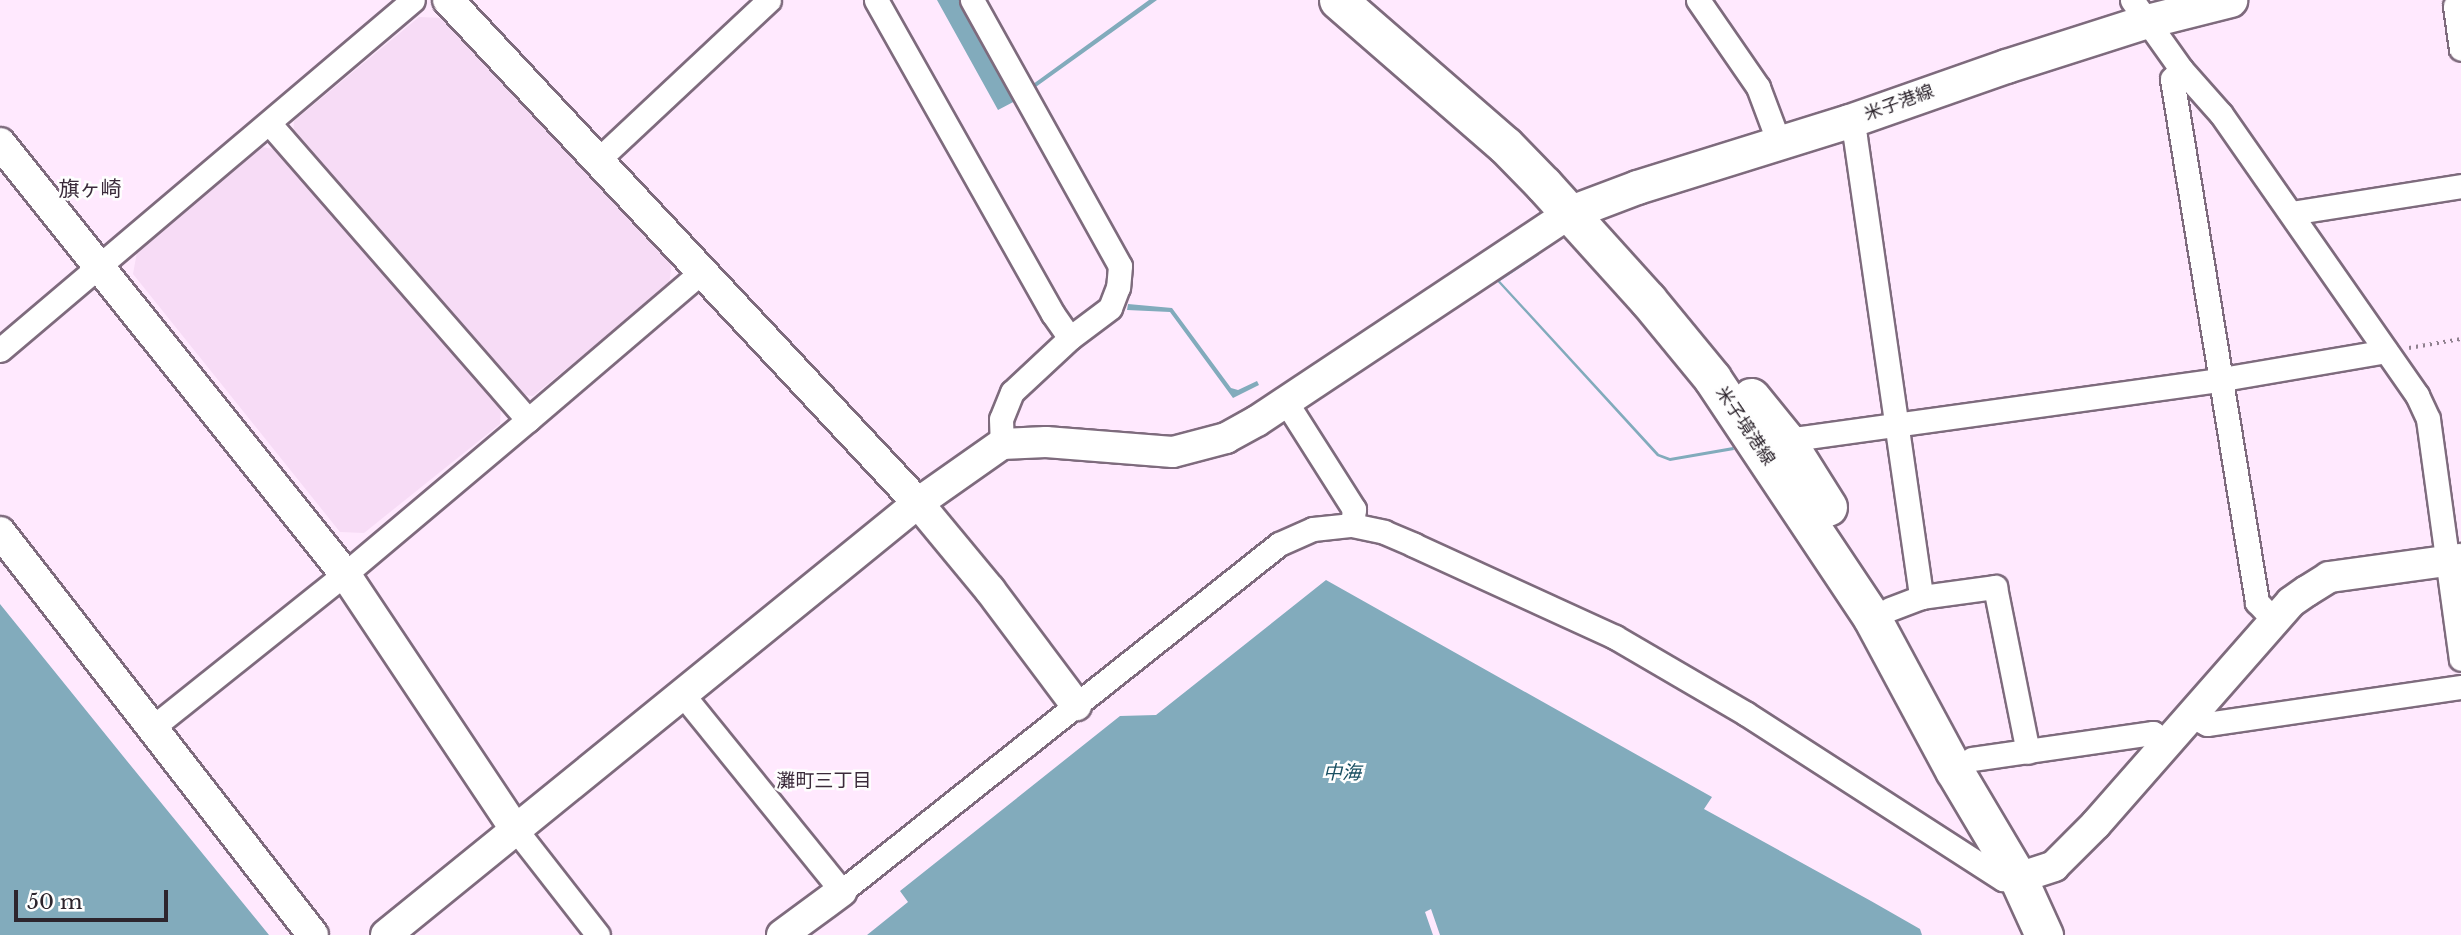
<!DOCTYPE html>
<html>
<head>
<meta charset="utf-8">
<style>
  body { margin:0 }
  #map { position:relative; width:2461px; height:935px; overflow:hidden; background:#ffe9fe; font-family:"Libre Baskerville","Noto Sans JP",serif }
  div>[style] { position:absolute }
  .built>* { inset:0; background:#f7dcf6 }
  .water>* { inset:0; background:#82abbc }
  .path>* { height:3.5px; margin-top:-1.75px; transform-origin:0; background:repeating-linear-gradient(90deg,#90818f 0 2px,transparent 0 7px) }
  .roads { filter:drop-shadow(2px 0 #7e6b7d) drop-shadow(-2px 0 #7e6b7d) drop-shadow(0 2px #7e6b7d) drop-shadow(0 -2px #7e6b7d) }
  .minor>* { height:23px; margin:-11.5px; padding:0 11.5px; transform-origin:11.5px; border-radius:11.5px; background:#fff }
  .tertiary>* { height:30px; margin:-15px; padding:0 15px; transform-origin:15px; border-radius:15px; background:#fff }
  .secondary>* { height:33px; margin:-16.5px; padding:0 16.5px; transform-origin:16.5px; border-radius:16.5px; background:#fff }
  .primary>* { height:37px; margin:-18.5px; padding:0 18.5px; transform-origin:18.5px; border-radius:18.5px; background:#fff }
  span { translate:-50% -50%; white-space:nowrap; text-align:center; line-height:1.15; -webkit-text-stroke:5px #fefefe; paint-order:stroke }
  .street-label { font-size:18px; color:#2d252d }
  .water-label { font-size:19px; color:#184f62; font-style:italic }
  .neighbourhood-label { font-size:19px; color:#3a2a3a }
  .quarter-label { font-size:21px; color:#3a2a3a }
  .scale { position:absolute; left:14px; top:890px; width:154px; height:32px; box-sizing:border-box; border:4px solid #2d252d; border-top:0; padding-left:9px; font-size:21px; line-height:24px; white-space:nowrap; color:#2d252d; -webkit-text-stroke:5px #fefefe; paint-order:stroke }
</style>
</head>
<body>
<div id="map">
  <div class="built">
    <i style="clip-path:polygon(419px 17px,444px 18px,672px 262px,669px 285px,533px 396px,514px 394px,293px 139px,294px 121px)"></i>
    <i style="clip-path:polygon(262px 147px,280px 150px,501px 406px,500px 424px,364px 533px,340px 532px,133px 274px,137px 252px)"></i>
  </div>
  <div class="water">
    <i style="clip-path:polygon(937px 0,959px 0,1013px 92px,1029px 87px,1149px 0,1157px 0,1019px 99px,998px 110px)"></i>
    <i style="clip-path:polygon(1537px 252px,1539px 255px,1500px 281px,1659px 454px,1670px 458px,1733px 447px,1734px 450px,1670px 461px,1657px 456px,1496px 280px)"></i>
    <i style="clip-path:polygon(1128px 304px,1172px 308px,1231px 388px,1238px 390px,1257px 381px,1259px 385px,1233px 398px,1170px 312px,1127px 310px)"></i>
    <i style="clip-path:polygon(1326px 580px,1712px 797px,1704px 809px,1871px 901px,1920px 929px,1922px 935px,1440px 935px,1431px 909px,1425px 912px,1433px 935px,867px 935px,908px 902px,900px 891px,1120px 716px,1156px 715px)"></i>
    <i style="clip-path:polygon(0 604px,127px 761px,269px 935px,0 935px)"></i>
  </div>
  <div class="path">
    <i style="left:2409px;top:348px;width:53px;rotate:-9.8deg"></i>
  </div>
  <div class="roads">
    <div class="minor">
      <i style="left:876px;top:0;width:360px;rotate:60.6deg"></i>
      <i style="left:1053px;top:314px;width:29px;rotate:55deg"></i>
      <i style="left:972px;top:0;width:304px;rotate:60.9deg"></i>
      <i style="left:1120px;top:266px;width:21px;rotate:95deg"></i>
      <i style="left:1118px;top:287px;width:22px;rotate:111deg"></i>
      <i style="left:1110px;top:308px;width:50px;rotate:143.1deg"></i>
      <i style="left:1070px;top:338px;width:79px;rotate:137deg"></i>
      <i style="left:1012px;top:392px;width:29px;rotate:112deg"></i>
      <i style="left:1001px;top:419px;width:25px;rotate:88deg"></i>
      <i style="left:1698px;top:0;width:106px;rotate:55.4deg"></i>
      <i style="left:1758px;top:87px;width:60px;rotate:69.4deg"></i>
      <i style="left:2132px;top:0;width:85px;rotate:54.6deg"></i>
      <i style="left:2181px;top:69px;width:60px;rotate:48.4deg"></i>
      <i style="left:2221px;top:114px;width:343px;rotate:55.1deg"></i>
      <i style="left:2417px;top:395px;width:26px;rotate:65deg"></i>
      <i style="left:2428px;top:419px;width:242px;rotate:82.2deg"></i>
      <i style="left:2455px;top:6px;width:43px;rotate:82.1deg"></i>
      <i style="left:2181px;top:69px;width:13px;rotate:132deg"></i>
      <i style="left:2172px;top:79px;width:530px;rotate:80.77deg"></i>
      <i style="left:2257px;top:602px;width:26px;rotate:47deg"></i>
      <i style="left:1849px;top:121px;width:17px;rotate:69deg"></i>
      <i style="left:1855px;top:137px;width:465px;rotate:81.8deg"></i>
      <i style="left:269px;top:123px;width:394px;rotate:48.9deg"></i>
      <i style="left:528px;top:420px;width:228px;rotate:-40.5deg"></i>
      <i style="left:598px;top:160px;width:234px;rotate:-43.1deg"></i>
      <i style="left:2291px;top:213px;width:172px;rotate:-9deg"></i>
      <i style="left:0;top:350px;width:541px;rotate:-40.28deg"></i>
      <i style="left:1286px;top:402px;width:127px;rotate:57.6deg"></i>
      <i style="left:1354px;top:509px;width:16px;rotate:97deg"></i>
      <i style="left:1786px;top:440px;width:441px;rotate:-7.9deg"></i>
      <i style="left:2223px;top:379px;width:165px;rotate:-9.7deg"></i>
      <i style="left:1890px;top:609px;width:33px;rotate:-21deg"></i>
      <i style="left:1921px;top:597px;width:75px;rotate:-7.7deg"></i>
      <i style="left:1995px;top:587px;width:168px;rotate:78.7deg"></i>
      <i style="left:683px;top:695px;width:252px;rotate:51deg"></i>
      <i style="left:842px;top:891px;width:558px;rotate:-38.45deg"></i>
      <i style="left:1279px;top:544px;width:37px;rotate:-24deg"></i>
      <i style="left:1313px;top:529px;width:39px;rotate:-6deg"></i>
      <i style="left:1352px;top:525px;width:33px;rotate:12deg"></i>
      <i style="left:1384px;top:532px;width:33px;rotate:23deg"></i>
      <i style="left:1414px;top:545px;width:221px;rotate:24.6deg"></i>
      <i style="left:1615px;top:637px;width:151px;rotate:30.3deg"></i>
      <i style="left:1745px;top:713px;width:307px;rotate:32.8deg"></i>
      <i style="left:2003px;top:879px;width:15px;rotate:-4deg"></i>
      <i style="left:2190px;top:715px;width:19px;rotate:28deg"></i>
      <i style="left:2207px;top:724px;width:257px;rotate:-8.3deg"></i>
      <i style="left:153px;top:727px;width:246px;rotate:-38.6deg"></i>
      <i style="left:345px;top:574px;width:239px;rotate:-40.1deg"></i>
      <i style="left:1972px;top:759px;width:183px;rotate:-8.2deg"></i>
      <i style="left:2153px;top:733px;width:16px;rotate:43deg"></i>
      <i style="left:516px;top:830px;width:133px;rotate:52deg"></i>
    </div>
    <div class="tertiary">
      <i style="left:448px;top:0;width:688px;rotate:46.94deg"></i>
      <i style="left:918px;top:503px;width:113px;rotate:50.4deg"></i>
      <i style="left:990px;top:590px;width:144px;rotate:53.2deg"></i>
      <i style="left:0;top:143px;width:552px;rotate:51.32deg"></i>
      <i style="left:345px;top:574px;width:308px;rotate:56.3deg"></i>
      <i style="left:0;top:532px;width:510px;rotate:52.16deg"></i>
      <i style="left:2018px;top:878px;width:38px;rotate:-18deg"></i>
      <i style="left:2054px;top:866px;width:59px;rotate:-45deg"></i>
      <i style="left:2096px;top:824px;width:295px;rotate:-48.7deg"></i>
      <i style="left:2291px;top:602px;width:19px;rotate:-35deg"></i>
      <i style="left:2307px;top:591px;width:26px;rotate:-32deg"></i>
      <i style="left:2329px;top:577px;width:133px;rotate:-7.8deg"></i>
      <i style="left:386px;top:935px;width:685px;rotate:-39.08deg"></i>
      <i style="left:918px;top:503px;width:103px;rotate:-35.1deg"></i>
      <i style="left:1002px;top:444px;width:44px;rotate:-2.6deg"></i>
      <i style="left:1046px;top:442px;width:127px;rotate:4.5deg"></i>
      <i style="left:1173px;top:452px;width:55px;rotate:-14.8deg"></i>
      <i style="left:1226px;top:438px;width:35px;rotate:-29deg"></i>
      <i style="left:1257px;top:421px;width:377px;rotate:-33.6deg"></i>
      <i style="left:782px;top:935px;width:74px;rotate:-36.3deg"></i>
    </div>
    <div class="secondary">
      <i style="left:1571px;top:212px;width:71px;rotate:-20.7deg"></i>
      <i style="left:1637px;top:187px;width:222px;rotate:-17.3deg"></i>
      <i style="left:1849px;top:121px;width:166px;rotate:-19.3deg"></i>
      <i style="left:2006px;top:66px;width:148px;rotate:-17.7deg"></i>
      <i style="left:2147px;top:21px;width:86px;rotate:-14.2deg"></i>
    </div>
    <div class="primary">
      <i style="left:1338px;top:0;width:221px;rotate:41deg"></i>
      <i style="left:1505px;top:145px;width:56px;rotate:45.7deg"></i>
      <i style="left:1544px;top:185px;width:155px;rotate:47.9deg"></i>
      <i style="left:1648px;top:300px;width:101px;rotate:50.6deg"></i>
      <i style="left:1712px;top:378px;width:288px;rotate:56.3deg"></i>
      <i style="left:1872px;top:618px;width:173px;rotate:61.7deg"></i>
      <i style="left:1954px;top:770px;width:126px;rotate:59.3deg"></i>
      <i style="left:2018px;top:878px;width:63px;rotate:65.5deg"></i>
      <i style="left:1751px;top:397px;width:55px;rotate:50.9deg"></i>
      <i style="left:1786px;top:440px;width:79px;rotate:57.9deg"></i>
    </div>
  </div>
  <div class="street-label">
    <span style="left:1899px;top:103px;rotate:-20deg">米子港線</span>
    <span style="left:1745px;top:426px;rotate:56deg">米子境港線</span>
  </div>
  <div class="water-label">
    <span style="left:1342px;top:773px">中海</span>
  </div>
  <div class="neighbourhood-label">
    <span style="left:824px;top:781px">灘町三丁目</span>
  </div>
  <div class="quarter-label">
    <span style="left:90px;top:189px">旗ヶ崎</span>
  </div>
  <div class="scale">50 m</div>
</div>
</body>
</html>
